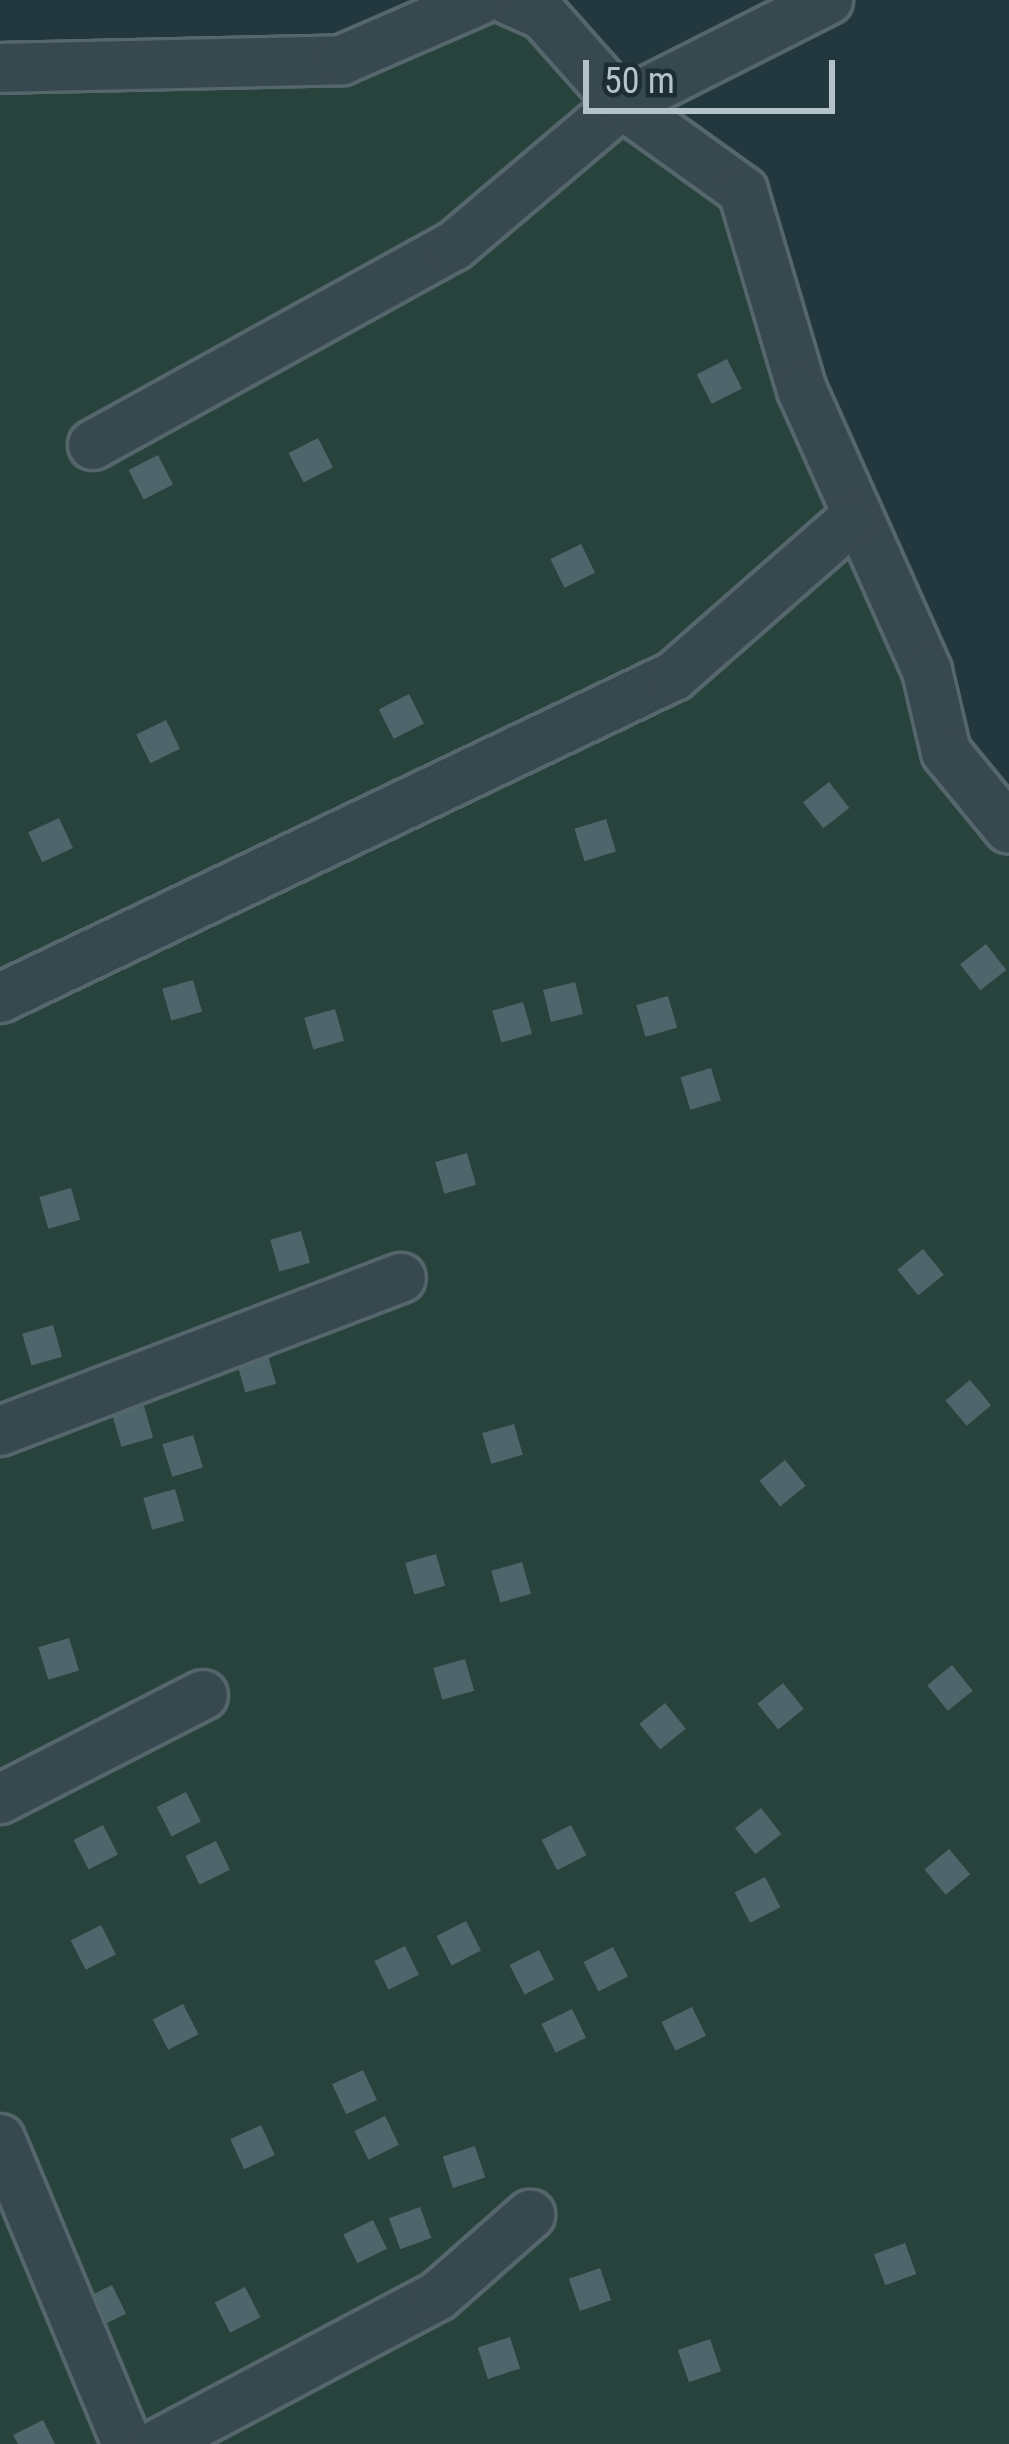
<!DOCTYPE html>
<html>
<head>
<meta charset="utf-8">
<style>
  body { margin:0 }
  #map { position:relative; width:1009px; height:2444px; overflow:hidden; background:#23383e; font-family:"Roboto Condensed",sans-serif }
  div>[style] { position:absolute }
  .green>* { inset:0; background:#28433b }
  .building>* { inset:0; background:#4e656b; transform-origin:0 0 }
  .roads { filter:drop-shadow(3px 0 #55666c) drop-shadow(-3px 0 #55666c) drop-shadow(0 3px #55666c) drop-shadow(0 -3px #55666c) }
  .minor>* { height:48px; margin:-24px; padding:0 24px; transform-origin:24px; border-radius:24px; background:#37484e }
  span { translate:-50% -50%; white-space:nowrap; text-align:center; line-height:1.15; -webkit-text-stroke:12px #1c2d33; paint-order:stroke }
  .scale { position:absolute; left:583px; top:60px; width:252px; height:54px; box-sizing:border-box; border:6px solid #b3c3c9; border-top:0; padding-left:15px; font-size:36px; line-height:42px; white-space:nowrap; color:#b3c3c9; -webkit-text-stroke:9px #1c2d33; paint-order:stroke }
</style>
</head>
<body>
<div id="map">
  <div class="green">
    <i style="clip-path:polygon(469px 15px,549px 37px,733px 193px,910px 666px,930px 766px,1009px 858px,1009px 2444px,0 2444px,0 81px,342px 76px)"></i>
  </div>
  <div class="building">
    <i style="left:727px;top:359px;width:33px;height:34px;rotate:63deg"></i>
    <i style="left:318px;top:438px;width:33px;height:33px;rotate:63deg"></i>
    <i style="left:158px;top:455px;width:33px;height:33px;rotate:63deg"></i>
    <i style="left:581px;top:544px;width:32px;height:34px;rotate:64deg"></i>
    <i style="left:409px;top:694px;width:33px;height:34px;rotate:63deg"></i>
    <i style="left:166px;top:720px;width:32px;height:33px;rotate:64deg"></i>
    <i style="left:829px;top:782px;width:33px;height:33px;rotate:52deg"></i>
    <i style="left:59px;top:818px;width:33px;height:34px;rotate:65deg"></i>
    <i style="left:606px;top:819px;width:34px;height:33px;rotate:73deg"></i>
    <i style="left:986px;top:944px;width:33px;height:33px;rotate:52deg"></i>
    <i style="left:193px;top:980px;width:33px;height:32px;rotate:74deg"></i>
    <i style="left:575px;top:982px;width:33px;height:33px;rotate:76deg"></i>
    <i style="left:668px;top:996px;width:33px;height:33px;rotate:74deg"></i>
    <i style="left:523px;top:1002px;width:33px;height:32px;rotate:74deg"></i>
    <i style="left:335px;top:1009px;width:33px;height:32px;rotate:74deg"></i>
    <i style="left:711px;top:1068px;width:34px;height:32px;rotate:73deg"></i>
    <i style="left:467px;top:1153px;width:33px;height:33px;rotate:74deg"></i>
    <i style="left:71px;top:1188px;width:33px;height:33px;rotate:74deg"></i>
    <i style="left:301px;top:1231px;width:33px;height:32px;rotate:74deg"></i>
    <i style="left:923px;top:1249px;width:33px;height:33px;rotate:51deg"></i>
    <i style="left:53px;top:1325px;width:33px;height:32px;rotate:74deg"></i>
    <i style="left:267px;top:1352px;width:33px;height:32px;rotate:74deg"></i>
    <i style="left:970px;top:1380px;width:33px;height:32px;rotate:50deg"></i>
    <i style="left:144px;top:1406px;width:33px;height:33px;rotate:74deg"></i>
    <i style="left:514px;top:1424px;width:32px;height:33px;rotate:74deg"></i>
    <i style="left:193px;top:1435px;width:34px;height:32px;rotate:73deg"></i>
    <i style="left:785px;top:1460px;width:33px;height:33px;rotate:51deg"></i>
    <i style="left:175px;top:1489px;width:33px;height:33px;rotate:74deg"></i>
    <i style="left:436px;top:1554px;width:33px;height:32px;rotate:74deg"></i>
    <i style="left:522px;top:1562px;width:33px;height:32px;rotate:74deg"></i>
    <i style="left:69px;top:1638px;width:34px;height:32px;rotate:73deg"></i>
    <i style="left:465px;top:1659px;width:33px;height:33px;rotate:74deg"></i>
    <i style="left:952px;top:1665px;width:33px;height:32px;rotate:51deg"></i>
    <i style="left:783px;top:1683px;width:33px;height:33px;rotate:51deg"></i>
    <i style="left:665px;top:1703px;width:33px;height:33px;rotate:51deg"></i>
    <i style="left:186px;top:1792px;width:33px;height:33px;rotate:63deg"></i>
    <i style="left:761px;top:1808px;width:33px;height:33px;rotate:52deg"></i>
    <i style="left:103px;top:1825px;width:33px;height:33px;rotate:63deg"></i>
    <i style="left:571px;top:1825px;width:34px;height:33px;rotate:63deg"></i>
    <i style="left:216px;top:1841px;width:32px;height:34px;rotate:64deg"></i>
    <i style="left:949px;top:1849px;width:33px;height:32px;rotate:50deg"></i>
    <i style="left:765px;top:1877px;width:34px;height:34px;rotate:63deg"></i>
    <i style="left:466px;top:1921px;width:33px;height:33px;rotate:63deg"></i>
    <i style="left:101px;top:1925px;width:33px;height:34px;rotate:63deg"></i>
    <i style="left:405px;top:1946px;width:32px;height:34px;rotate:64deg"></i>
    <i style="left:613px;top:1947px;width:33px;height:33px;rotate:63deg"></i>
    <i style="left:539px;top:1950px;width:33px;height:33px;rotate:63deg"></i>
    <i style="left:183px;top:2004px;width:34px;height:34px;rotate:63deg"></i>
    <i style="left:692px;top:2007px;width:32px;height:34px;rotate:64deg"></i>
    <i style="left:572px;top:2009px;width:32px;height:34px;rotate:64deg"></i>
    <i style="left:363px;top:2070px;width:33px;height:34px;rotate:65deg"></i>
    <i style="left:385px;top:2116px;width:32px;height:34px;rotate:64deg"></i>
    <i style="left:261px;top:2125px;width:33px;height:34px;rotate:65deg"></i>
    <i style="left:475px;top:2146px;width:33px;height:34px;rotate:72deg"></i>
    <i style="left:420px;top:2207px;width:33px;height:33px;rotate:70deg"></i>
    <i style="left:373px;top:2220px;width:32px;height:33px;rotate:64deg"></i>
    <i style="left:905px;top:2243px;width:33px;height:33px;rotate:70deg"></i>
    <i style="left:600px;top:2268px;width:34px;height:33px;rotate:71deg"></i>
    <i style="left:112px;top:2285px;width:32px;height:33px;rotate:64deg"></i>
    <i style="left:245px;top:2287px;width:34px;height:34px;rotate:63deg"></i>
    <i style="left:510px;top:2337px;width:33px;height:34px;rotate:72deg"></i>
    <i style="left:710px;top:2339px;width:34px;height:34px;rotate:71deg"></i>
    <i style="clip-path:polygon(43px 2420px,55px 2444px,18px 2444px,13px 2435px)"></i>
  </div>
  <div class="roads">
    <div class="minor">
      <i style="left:509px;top:0;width:37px;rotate:24deg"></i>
      <i style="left:543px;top:15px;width:119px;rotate:48.4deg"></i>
      <i style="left:622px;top:104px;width:149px;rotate:35.7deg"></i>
      <i style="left:743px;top:191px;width:208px;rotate:73.5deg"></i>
      <i style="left:802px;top:390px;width:308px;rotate:66deg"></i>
      <i style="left:927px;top:671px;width:83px;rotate:76.8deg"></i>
      <i style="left:946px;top:752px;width:99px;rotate:50.7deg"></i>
      <i style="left:0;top:68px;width:342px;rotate:-1.3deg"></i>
      <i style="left:342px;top:60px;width:150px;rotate:-23.5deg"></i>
      <i style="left:93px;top:445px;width:412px;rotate:-28.9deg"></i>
      <i style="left:454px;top:246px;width:220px;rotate:-40.2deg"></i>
      <i style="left:622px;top:104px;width:231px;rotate:-26.8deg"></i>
      <i style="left:0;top:998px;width:747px;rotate:-25.54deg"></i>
      <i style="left:674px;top:676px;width:237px;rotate:-41.2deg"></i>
      <i style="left:0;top:1431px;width:429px;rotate:-20.9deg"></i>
      <i style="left:0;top:1799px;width:228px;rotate:-27.1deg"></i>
      <i style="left:0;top:2139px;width:330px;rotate:67.4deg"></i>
      <i style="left:158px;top:2444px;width:317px;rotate:-27.9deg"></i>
      <i style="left:438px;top:2296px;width:123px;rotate:-41.4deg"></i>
    </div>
  </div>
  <div class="scale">50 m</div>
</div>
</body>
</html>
